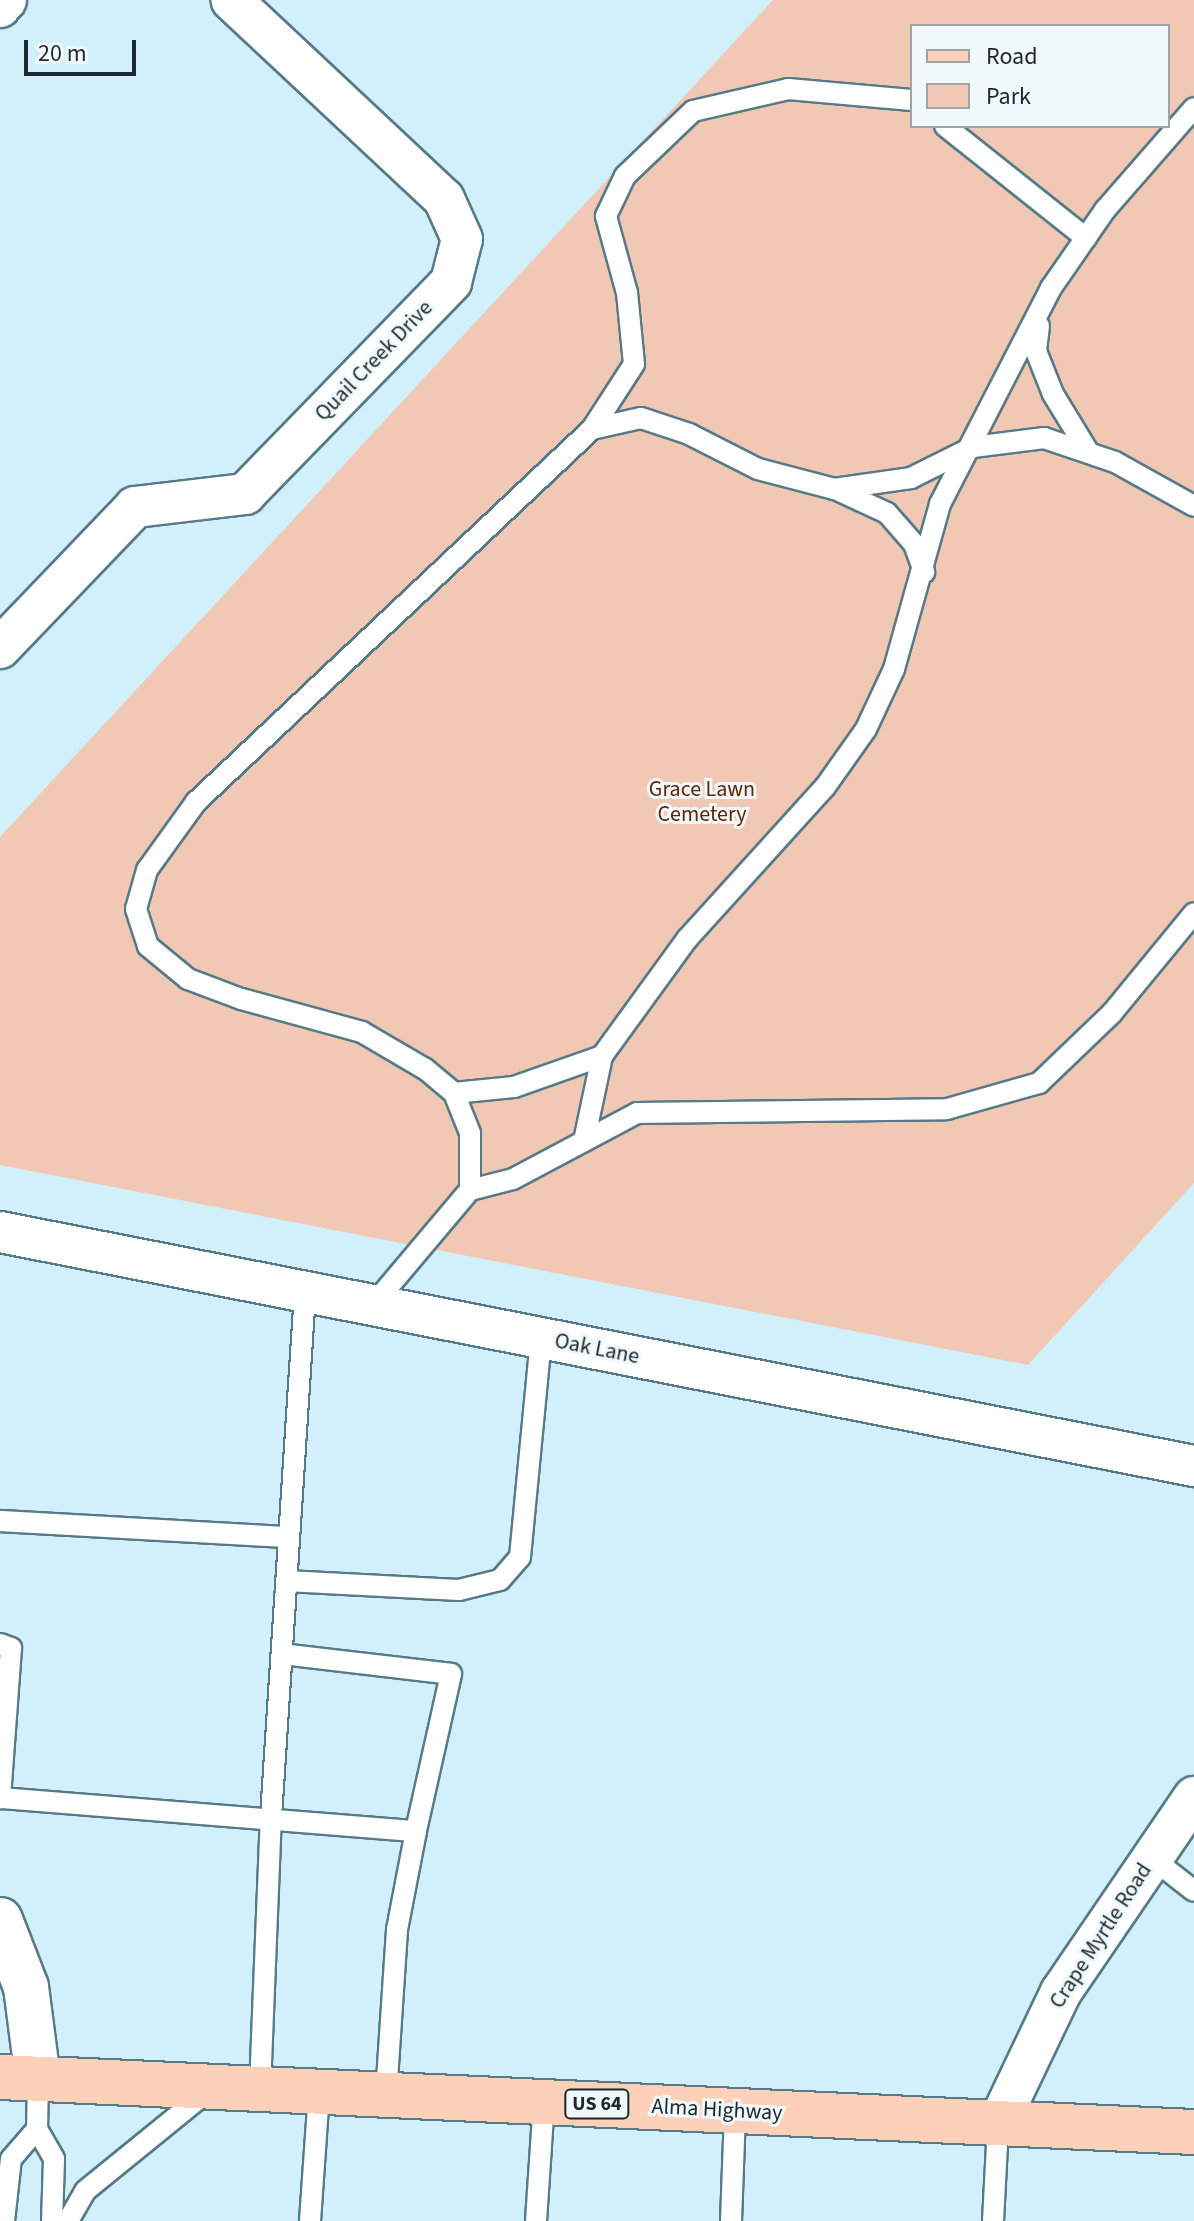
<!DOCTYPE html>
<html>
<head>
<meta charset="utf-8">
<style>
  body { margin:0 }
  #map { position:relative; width:1194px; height:2221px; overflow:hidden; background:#d1f0fb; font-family:"Source Sans 3",sans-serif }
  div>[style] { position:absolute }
  .green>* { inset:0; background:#f1c8b4 }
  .roads { filter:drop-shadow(2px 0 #567a87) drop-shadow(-2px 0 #567a87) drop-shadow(0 2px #567a87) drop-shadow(0 -2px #567a87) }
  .service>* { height:20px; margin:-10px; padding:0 10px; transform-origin:10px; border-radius:10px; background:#fff }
  .minor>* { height:40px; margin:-20px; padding:0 20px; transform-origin:20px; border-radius:20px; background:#fff }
  .tertiary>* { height:44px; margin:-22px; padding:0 22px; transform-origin:22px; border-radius:22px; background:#fff }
  .primary>* { height:44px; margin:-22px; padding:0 22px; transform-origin:22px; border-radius:22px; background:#fcd0b9 }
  span { translate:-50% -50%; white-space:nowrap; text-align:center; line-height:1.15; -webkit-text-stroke:6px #f1f8fb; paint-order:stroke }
  .shield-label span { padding:2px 6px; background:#f1f8fb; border:2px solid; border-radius:6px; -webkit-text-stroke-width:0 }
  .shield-label { font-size:20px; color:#1a292e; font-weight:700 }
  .street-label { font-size:22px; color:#1a292e }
  .park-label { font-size:22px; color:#5f2600 }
  .legend { position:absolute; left:910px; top:24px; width:260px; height:104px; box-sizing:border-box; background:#f1f8fb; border:2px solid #9ba5a9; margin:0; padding:10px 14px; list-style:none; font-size:24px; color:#1a292e }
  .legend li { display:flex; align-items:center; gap:16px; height:40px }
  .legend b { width:40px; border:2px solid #9ba5a9 }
  .scale { position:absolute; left:24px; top:40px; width:112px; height:36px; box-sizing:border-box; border:4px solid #1a292e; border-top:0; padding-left:10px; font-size:24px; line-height:28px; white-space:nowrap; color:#1a292e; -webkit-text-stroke:6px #f1f8fb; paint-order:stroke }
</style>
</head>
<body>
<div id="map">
  <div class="green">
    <i style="clip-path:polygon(evenodd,773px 0,1194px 0,1194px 1183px,1028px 1365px,0 1165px,0 837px,773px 0,912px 26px,1168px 26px,1168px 126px,912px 126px,912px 26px)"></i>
  </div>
  <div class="roads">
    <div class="service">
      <i style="left:945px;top:126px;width:180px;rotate:38.5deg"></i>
      <i style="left:1039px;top:326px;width:25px;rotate:97deg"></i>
      <i style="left:1036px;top:351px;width:46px;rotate:68.4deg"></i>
      <i style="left:1053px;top:394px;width:69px;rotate:58.6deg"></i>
      <i style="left:592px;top:429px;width:50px;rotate:-12.7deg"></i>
      <i style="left:641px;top:418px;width:51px;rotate:18.4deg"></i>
      <i style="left:689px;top:434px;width:77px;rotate:26.9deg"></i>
      <i style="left:758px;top:469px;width:79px;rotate:14.7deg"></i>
      <i style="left:834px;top:489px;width:78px;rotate:-8.1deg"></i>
      <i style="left:911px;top:478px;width:69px;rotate:-26.6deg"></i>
      <i style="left:973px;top:447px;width:72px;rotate:-7.2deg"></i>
      <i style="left:1044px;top:438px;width:75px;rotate:18.7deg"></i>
      <i style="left:1115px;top:462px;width:90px;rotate:29.1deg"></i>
      <i style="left:835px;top:489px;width:57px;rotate:24.8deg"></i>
      <i style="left:887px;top:513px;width:41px;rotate:48.9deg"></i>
      <i style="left:914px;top:544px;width:30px;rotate:70deg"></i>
      <i style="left:454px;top:1093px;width:60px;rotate:-5.7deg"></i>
      <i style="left:514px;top:1087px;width:93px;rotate:-19.4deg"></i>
      <i style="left:584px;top:1141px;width:87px;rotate:-78deg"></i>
      <i style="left:602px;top:1056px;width:145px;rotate:-54deg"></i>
      <i style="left:687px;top:939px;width:205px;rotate:-47.8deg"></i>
      <i style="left:825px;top:787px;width:71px;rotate:-54.7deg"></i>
      <i style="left:866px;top:729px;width:66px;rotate:-65deg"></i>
      <i style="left:894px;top:669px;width:171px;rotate:-74.4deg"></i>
      <i style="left:940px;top:504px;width:243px;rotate:-62.8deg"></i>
      <i style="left:1051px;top:288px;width:95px;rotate:-55.3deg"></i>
      <i style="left:1105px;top:210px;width:135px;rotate:-48.9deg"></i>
      <i style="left:470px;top:1190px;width:44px;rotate:-14.3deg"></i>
      <i style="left:513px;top:1179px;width:140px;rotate:-28deg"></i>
      <i style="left:637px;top:1113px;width:310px;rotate:-0.7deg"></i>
      <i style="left:947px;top:1109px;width:96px;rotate:-15.8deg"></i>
      <i style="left:1039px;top:1083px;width:101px;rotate:-43.8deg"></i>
      <i style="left:1112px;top:1013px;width:129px;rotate:-50.6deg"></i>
      <i style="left:373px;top:1305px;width:150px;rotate:-49.9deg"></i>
      <i style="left:470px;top:1190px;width:57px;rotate:-90deg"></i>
      <i style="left:470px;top:1133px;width:43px;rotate:-111.8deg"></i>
      <i style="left:454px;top:1093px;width:38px;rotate:-140deg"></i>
      <i style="left:425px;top:1069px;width:73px;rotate:-149.6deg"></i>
      <i style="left:362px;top:1032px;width:125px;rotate:-164.7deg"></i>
      <i style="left:241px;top:999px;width:57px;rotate:-159.3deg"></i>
      <i style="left:188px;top:979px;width:52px;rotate:-140.5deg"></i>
      <i style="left:148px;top:946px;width:39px;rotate:-108deg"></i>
      <i style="left:136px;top:909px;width:41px;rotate:-74.2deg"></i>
      <i style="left:147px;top:870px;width:84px;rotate:-54.2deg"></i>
      <i style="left:196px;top:802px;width:544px;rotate:-43.29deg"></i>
      <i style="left:592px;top:429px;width:77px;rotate:-57.1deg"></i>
      <i style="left:634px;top:364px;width:71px;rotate:-95.6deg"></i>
      <i style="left:627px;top:293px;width:80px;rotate:-105.3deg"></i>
      <i style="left:606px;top:216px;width:44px;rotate:-64.6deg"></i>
      <i style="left:625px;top:176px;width:94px;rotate:-43.7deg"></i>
      <i style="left:693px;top:111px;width:98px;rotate:-13deg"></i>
      <i style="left:788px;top:89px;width:124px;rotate:5.1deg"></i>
      <i style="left:0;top:1521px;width:289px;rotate:3.2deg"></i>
      <i style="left:286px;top:1581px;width:173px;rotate:3deg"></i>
      <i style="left:459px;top:1590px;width:42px;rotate:-13.7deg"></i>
      <i style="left:500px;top:1580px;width:30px;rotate:-49deg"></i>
      <i style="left:520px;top:1557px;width:220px;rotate:-84.5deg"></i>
      <i style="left:0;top:1644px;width:12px;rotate:20deg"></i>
      <i style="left:11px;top:1648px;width:151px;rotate:94.2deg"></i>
      <i style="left:282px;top:1654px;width:170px;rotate:6.7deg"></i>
      <i style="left:451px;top:1674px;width:161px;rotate:102.6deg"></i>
      <i style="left:2px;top:1798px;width:415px;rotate:4.6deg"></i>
      <i style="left:416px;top:1831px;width:101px;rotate:100.9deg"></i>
      <i style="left:397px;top:1930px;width:164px;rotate:93.8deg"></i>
      <i style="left:1152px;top:1858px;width:53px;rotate:38.2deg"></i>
      <i style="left:38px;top:2079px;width:50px;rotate:91.1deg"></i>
      <i style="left:37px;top:2129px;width:34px;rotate:60deg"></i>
      <i style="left:54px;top:2159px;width:62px;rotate:91.8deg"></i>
      <i style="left:260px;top:2088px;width:271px;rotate:-87.7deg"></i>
      <i style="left:271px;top:1817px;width:526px;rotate:-86.29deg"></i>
      <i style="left:4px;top:2221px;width:62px;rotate:-83.6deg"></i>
      <i style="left:11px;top:2159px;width:40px;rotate:-49deg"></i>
      <i style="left:68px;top:2221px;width:34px;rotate:-60deg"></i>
      <i style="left:85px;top:2191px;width:157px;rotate:-39.1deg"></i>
      <i style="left:310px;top:2221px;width:130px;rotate:-86deg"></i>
      <i style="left:536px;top:2221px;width:119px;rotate:-86.2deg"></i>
      <i style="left:731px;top:2221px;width:110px;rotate:-87.9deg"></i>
      <i style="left:993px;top:2221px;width:97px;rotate:-87deg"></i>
    </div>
    <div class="minor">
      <i style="left:0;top:7px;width:9px;rotate:-49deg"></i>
      <i style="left:0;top:648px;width:195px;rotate:-46.2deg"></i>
      <i style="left:135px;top:507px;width:111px;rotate:-6.7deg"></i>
      <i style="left:245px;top:494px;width:296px;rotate:-45.8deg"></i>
      <i style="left:451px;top:282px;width:44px;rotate:-75.7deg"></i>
      <i style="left:462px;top:239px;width:44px;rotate:-114.2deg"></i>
      <i style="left:444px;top:199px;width:291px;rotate:-136.9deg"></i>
      <i style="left:0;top:1232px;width:1217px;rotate:11.09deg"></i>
      <i style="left:998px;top:2124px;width:146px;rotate:-64.5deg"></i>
      <i style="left:1061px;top:1992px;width:236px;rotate:-55.7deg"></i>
    </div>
    <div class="tertiary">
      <i style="left:0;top:1920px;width:72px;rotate:68.8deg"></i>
      <i style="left:26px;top:1987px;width:93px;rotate:82.6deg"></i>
    </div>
    <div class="primary">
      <i style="left:0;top:2077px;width:1195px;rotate:2.64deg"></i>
    </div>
  </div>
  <div class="shield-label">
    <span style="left:597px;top:2104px">US 64</span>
  </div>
  <div class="street-label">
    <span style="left:374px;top:361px;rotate:-46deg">Quail Creek Drive</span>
    <span style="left:597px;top:1349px;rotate:11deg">Oak Lane</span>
    <span style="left:1101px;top:1936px;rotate:-57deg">Crape Myrtle Road</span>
    <span style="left:717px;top:2110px;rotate:3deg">Alma Highway</span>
  </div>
  <div class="park-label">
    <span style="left:702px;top:802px">Grace Lawn<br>Cemetery</span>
  </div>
  <ul class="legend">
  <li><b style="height:10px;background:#fcd0b9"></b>Road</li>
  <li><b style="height:22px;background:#f1c8b4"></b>Park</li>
  </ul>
  <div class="scale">20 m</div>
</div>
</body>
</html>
